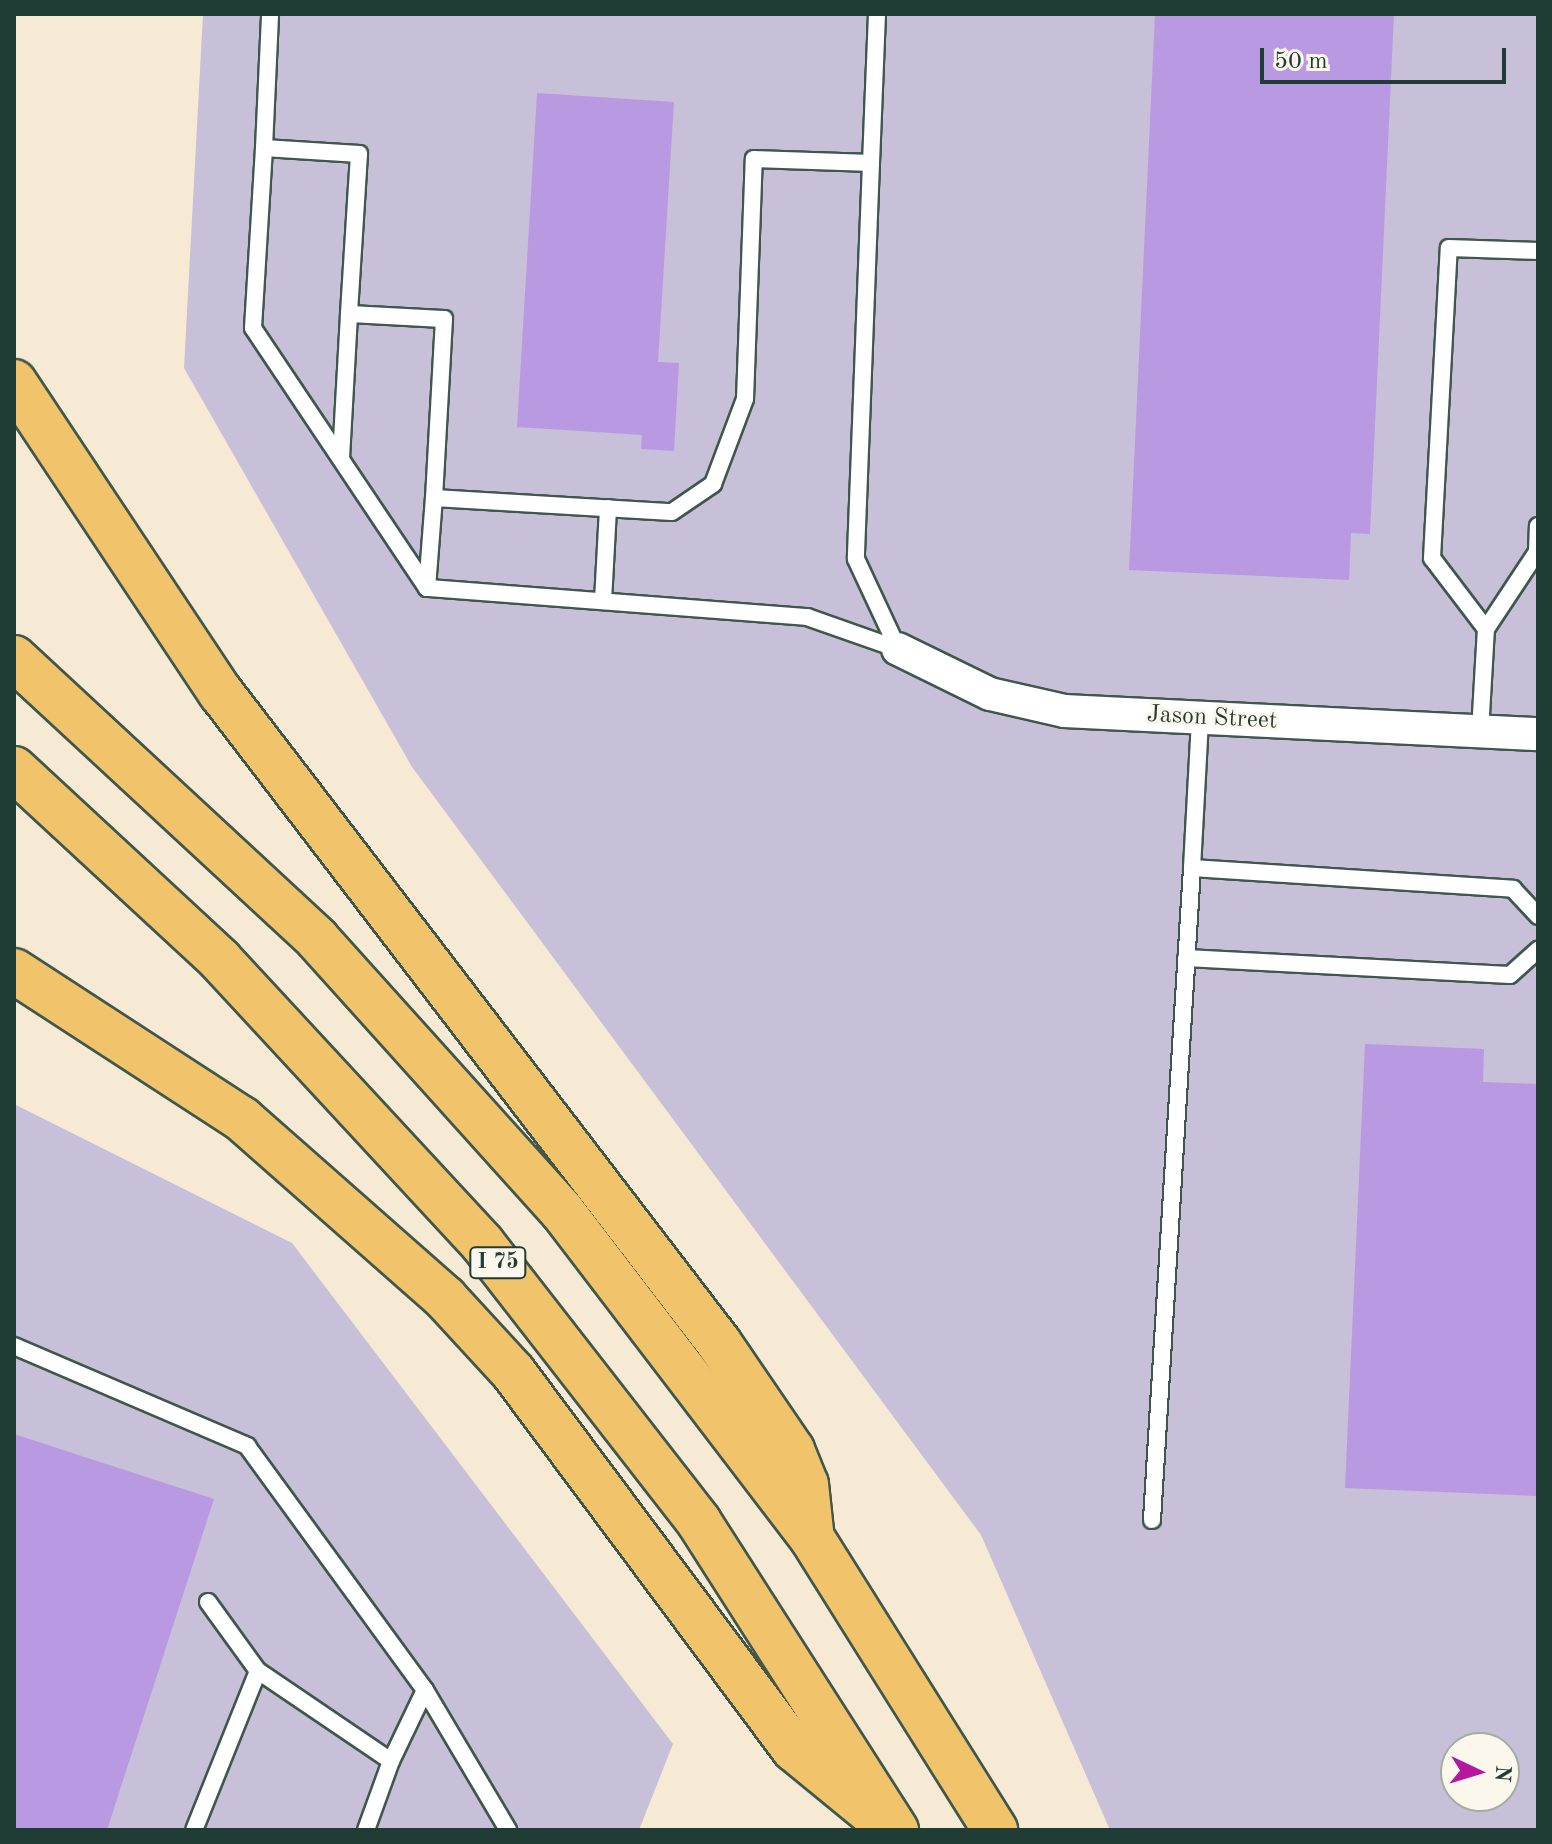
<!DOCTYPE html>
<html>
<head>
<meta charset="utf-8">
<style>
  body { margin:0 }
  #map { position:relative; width:1552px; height:1844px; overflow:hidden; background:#f7ead5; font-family:"Old Standard TT",serif }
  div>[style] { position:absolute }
  .industrial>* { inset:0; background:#c7c0d8 }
  .building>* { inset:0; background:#ba99e3 }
  .roads { filter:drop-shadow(2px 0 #3f574c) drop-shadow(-2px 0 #3f574c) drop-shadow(0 2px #3f574c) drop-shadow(0 -2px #3f574c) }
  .service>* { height:16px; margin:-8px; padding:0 8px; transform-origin:8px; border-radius:8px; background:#fff }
  .minor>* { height:32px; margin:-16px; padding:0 16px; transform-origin:16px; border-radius:16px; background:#fff }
  .motorway>* { height:44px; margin:-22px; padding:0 22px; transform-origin:22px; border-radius:22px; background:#f1c36a }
  span { translate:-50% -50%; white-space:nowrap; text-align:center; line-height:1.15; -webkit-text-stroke:6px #fbf7ec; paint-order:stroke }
  .shield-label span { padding:2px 6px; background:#fbf7ec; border:2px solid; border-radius:6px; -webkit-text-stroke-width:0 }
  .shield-label { font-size:22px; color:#1f3d34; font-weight:700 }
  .street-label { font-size:24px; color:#1f3d34 }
  .frame { position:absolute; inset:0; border:16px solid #1f3d34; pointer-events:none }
  .north { position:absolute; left:1440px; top:1732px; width:80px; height:80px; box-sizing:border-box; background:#fbf7ec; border:2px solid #a3ada2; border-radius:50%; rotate:94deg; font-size:22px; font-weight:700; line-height:32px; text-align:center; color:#1f3d34 }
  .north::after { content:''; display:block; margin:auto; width:28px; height:36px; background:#b5179e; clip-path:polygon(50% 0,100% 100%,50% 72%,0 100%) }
  .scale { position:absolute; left:1260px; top:48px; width:246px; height:36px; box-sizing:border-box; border:4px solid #1f3d34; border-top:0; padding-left:10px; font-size:24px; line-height:28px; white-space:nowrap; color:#1f3d34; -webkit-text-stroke:6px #fbf7ec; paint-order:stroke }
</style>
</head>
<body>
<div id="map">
  <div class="industrial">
    <i style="clip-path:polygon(evenodd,203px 14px,1538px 14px,1538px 1830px,1110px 1830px,981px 1535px,412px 767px,184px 368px,203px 14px,1456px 1748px,1504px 1748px,1504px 1796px,1456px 1796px,1456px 1748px)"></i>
    <i style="clip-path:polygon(14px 1104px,292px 1243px,673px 1744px,639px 1830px,14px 1830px)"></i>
  </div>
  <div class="building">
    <i style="clip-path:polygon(1155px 14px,1394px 14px,1370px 534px,1351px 533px,1349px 580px,1129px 570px)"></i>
    <i style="clip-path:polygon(537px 93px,674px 102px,658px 362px,679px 363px,674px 451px,641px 449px,642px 435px,517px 427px)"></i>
    <i style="clip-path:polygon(1365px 1044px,1484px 1049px,1483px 1082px,1538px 1084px,1538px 1496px,1345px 1488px)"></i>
    <i style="clip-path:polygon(14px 1434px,214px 1499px,107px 1830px,14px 1830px)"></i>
  </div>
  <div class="roads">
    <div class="service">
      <i style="left:264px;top:148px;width:95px;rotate:3.6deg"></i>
      <i style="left:359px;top:154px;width:160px;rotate:93.6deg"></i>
      <i style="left:349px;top:314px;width:95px;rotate:3deg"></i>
      <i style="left:444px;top:319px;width:179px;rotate:93.2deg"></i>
      <i style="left:434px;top:498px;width:238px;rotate:3.4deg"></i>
      <i style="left:672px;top:512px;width:50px;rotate:-34.3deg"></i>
      <i style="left:713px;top:484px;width:91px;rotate:-69.4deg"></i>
      <i style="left:745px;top:399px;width:240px;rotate:-87.9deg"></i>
      <i style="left:754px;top:159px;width:117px;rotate:2deg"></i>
      <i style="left:871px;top:163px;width:396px;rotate:92.2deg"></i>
      <i style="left:856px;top:559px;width:99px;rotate:65deg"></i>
      <i style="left:898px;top:649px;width:96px;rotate:-160.6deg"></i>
      <i style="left:807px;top:617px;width:381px;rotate:-175.6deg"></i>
      <i style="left:427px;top:588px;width:313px;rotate:-123.8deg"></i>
      <i style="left:253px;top:328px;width:180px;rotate:-86.5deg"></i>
      <i style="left:264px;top:148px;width:134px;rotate:-87.4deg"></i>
      <i style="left:871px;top:163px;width:149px;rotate:-87.7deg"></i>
      <i style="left:341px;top:458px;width:144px;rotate:-86.8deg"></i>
      <i style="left:427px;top:588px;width:90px;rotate:-85.6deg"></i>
      <i style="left:603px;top:601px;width:93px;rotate:-86.9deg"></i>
      <i style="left:1486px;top:629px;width:89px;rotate:-127.3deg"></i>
      <i style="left:1432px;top:558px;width:310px;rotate:-86.9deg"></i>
      <i style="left:1449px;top:248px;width:89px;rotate:1.9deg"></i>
      <i style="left:1480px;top:732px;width:103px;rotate:-86.7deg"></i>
      <i style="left:1486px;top:629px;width:92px;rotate:-56.5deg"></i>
      <i style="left:1537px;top:552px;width:26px;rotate:-88deg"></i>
      <i style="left:1192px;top:868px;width:150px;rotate:-86.9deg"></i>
      <i style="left:1186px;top:958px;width:324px;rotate:3deg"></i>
      <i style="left:1510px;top:975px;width:38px;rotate:-42deg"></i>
      <i style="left:14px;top:1346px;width:254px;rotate:23.2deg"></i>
      <i style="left:247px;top:1446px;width:302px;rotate:53.9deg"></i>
      <i style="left:425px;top:1690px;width:79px;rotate:115.6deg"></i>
      <i style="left:391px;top:1761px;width:161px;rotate:-145.9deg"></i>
      <i style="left:258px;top:1671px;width:171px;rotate:111.9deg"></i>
      <i style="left:1152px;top:1520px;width:653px;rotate:-86.49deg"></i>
      <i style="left:1192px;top:868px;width:322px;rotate:3.7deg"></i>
      <i style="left:1513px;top:889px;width:37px;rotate:47deg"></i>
      <i style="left:208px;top:1602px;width:85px;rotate:54.1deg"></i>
      <i style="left:425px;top:1690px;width:163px;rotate:59.3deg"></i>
      <i style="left:366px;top:1830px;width:73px;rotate:-70.1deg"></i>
    </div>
    <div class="minor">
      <i style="left:898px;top:649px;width:102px;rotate:26.1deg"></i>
      <i style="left:990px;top:694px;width:77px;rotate:12.8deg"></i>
      <i style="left:1065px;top:711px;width:474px;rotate:2.8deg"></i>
    </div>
    <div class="motorway">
      <i style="left:14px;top:382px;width:374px;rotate:56.4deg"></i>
      <i style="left:221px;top:693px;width:819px;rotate:52.54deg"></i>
      <i style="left:719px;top:1343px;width:130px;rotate:55.7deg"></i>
      <i style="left:792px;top:1450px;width:37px;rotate:68deg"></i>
      <i style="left:806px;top:1484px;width:47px;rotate:83.9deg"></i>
      <i style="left:14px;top:658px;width:413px;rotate:42.8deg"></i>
      <i style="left:317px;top:939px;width:366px;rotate:48deg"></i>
      <i style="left:562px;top:1211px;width:412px;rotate:52.6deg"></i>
      <i style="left:812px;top:1538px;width:345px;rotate:57.9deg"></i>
      <i style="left:14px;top:769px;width:281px;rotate:42.8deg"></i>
      <i style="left:220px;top:960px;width:386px;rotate:47.2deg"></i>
      <i style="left:482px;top:1243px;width:353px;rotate:52.1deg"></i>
      <i style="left:699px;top:1522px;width:366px;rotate:57.4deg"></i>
      <i style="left:14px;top:971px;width:272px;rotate:33deg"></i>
      <i style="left:242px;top:1119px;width:271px;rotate:41.4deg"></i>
      <i style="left:445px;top:1298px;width:100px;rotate:47.4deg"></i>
      <i style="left:513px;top:1372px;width:470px;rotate:53.3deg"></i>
      <i style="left:794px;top:1749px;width:99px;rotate:39.3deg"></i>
    </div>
  </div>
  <div class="shield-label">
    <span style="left:498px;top:1263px">I 75</span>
  </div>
  <div class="street-label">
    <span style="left:1212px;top:719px;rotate:3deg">Jason Street</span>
  </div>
  <div class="frame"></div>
  <div class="north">N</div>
  <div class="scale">50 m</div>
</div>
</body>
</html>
